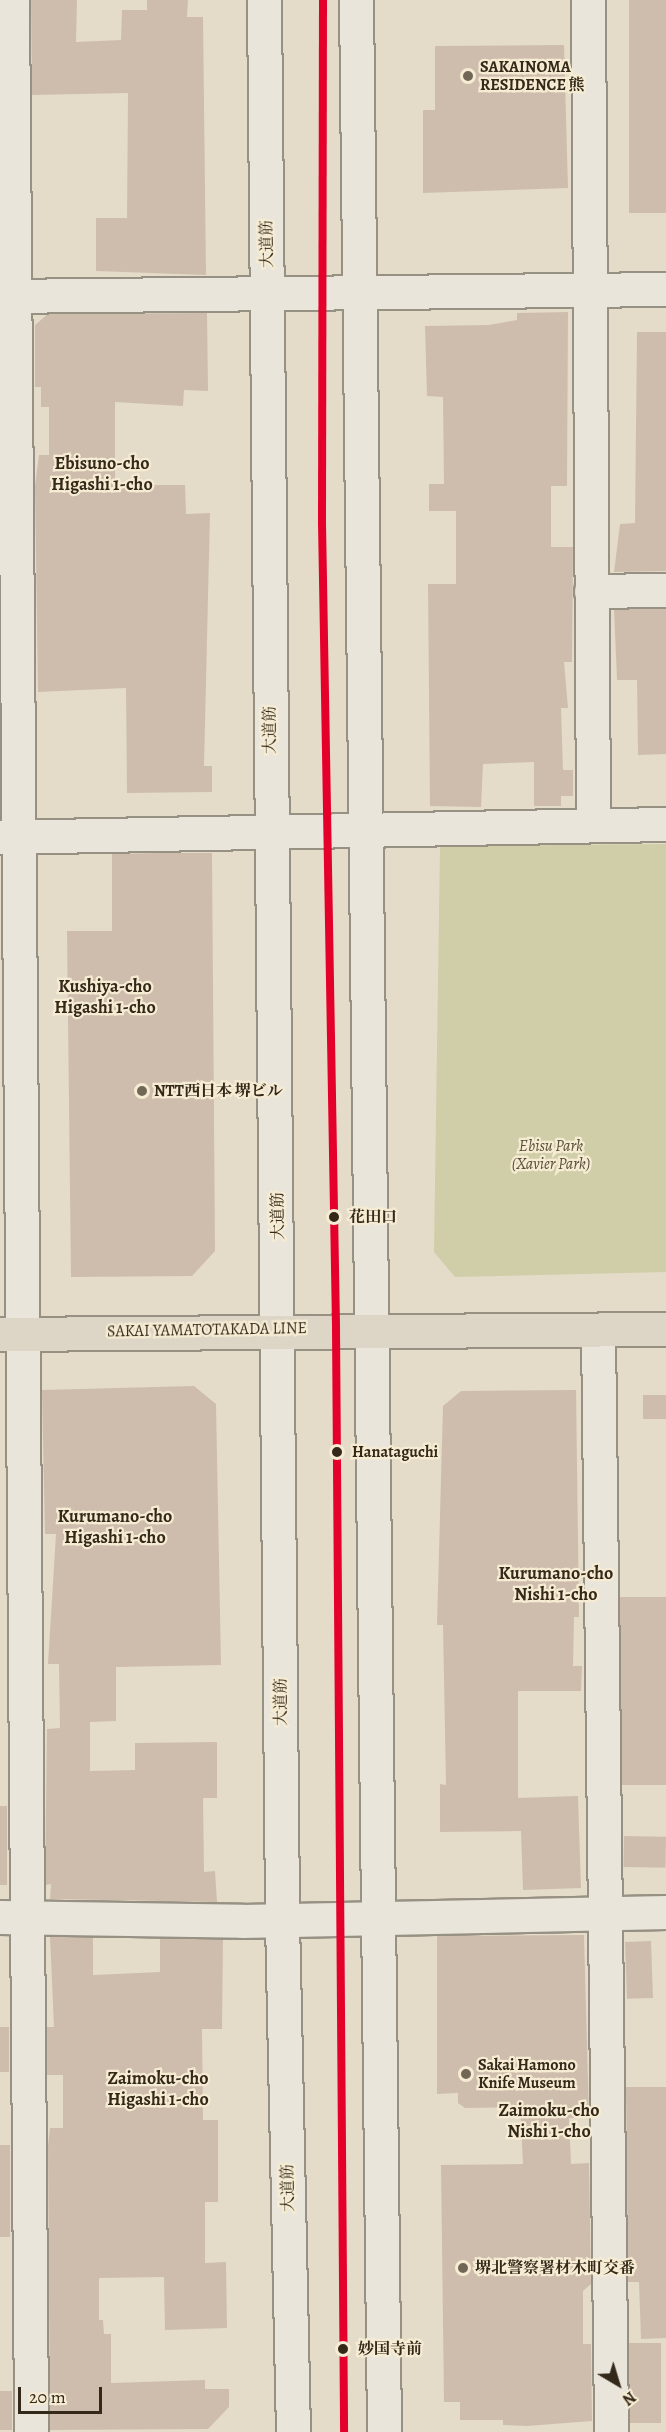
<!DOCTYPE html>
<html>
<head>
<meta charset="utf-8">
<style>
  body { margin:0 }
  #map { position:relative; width:666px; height:2432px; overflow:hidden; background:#e4dcc8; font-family:Alegreya,"Noto Serif JP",serif }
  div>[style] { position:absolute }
  .green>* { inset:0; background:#cfcea8 }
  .building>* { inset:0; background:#cebdad; transform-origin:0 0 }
  .roads { filter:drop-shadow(2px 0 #979184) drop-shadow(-2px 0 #979184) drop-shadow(0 2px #979184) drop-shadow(0 -2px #979184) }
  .minor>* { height:33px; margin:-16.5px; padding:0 16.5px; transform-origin:16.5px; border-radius:16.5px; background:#eae5db }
  .major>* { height:33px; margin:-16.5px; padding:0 16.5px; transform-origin:16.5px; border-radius:16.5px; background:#ddd5c5 }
  .tram-1>* { height:8px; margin:-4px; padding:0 4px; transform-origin:4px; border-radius:4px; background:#e4002b }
  .dots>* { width:16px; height:16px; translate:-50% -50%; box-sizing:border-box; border:3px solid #f6ecd3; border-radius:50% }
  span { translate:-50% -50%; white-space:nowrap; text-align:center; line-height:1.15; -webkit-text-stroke:4.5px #f6ecd3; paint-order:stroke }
  .poi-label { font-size:16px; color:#342819; font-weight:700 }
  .left { translate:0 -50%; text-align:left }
  .street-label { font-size:16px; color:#342819 }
  .park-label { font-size:16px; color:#564e36; font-style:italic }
  .stop-label { font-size:16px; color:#342819; font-weight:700 }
  .neighbourhood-label { font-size:18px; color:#342819; font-weight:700 }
  .north { position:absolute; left:588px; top:2354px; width:60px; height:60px; -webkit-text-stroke:4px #f6ecd3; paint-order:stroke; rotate:142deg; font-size:16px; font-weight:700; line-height:24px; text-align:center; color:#342819 }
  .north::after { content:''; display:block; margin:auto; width:21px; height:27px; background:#342819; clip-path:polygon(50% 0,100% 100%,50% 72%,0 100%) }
  .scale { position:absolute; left:18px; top:2387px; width:84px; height:27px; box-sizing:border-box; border:3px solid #342819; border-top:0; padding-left:8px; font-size:18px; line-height:21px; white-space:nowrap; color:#342819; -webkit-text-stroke:4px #f6ecd3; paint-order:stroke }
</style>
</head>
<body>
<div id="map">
  <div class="green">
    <i style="clip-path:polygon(666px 844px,666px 1272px,455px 1277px,434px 1252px,440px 846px)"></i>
  </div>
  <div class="building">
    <i style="clip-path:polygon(31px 0,77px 0,76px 42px,121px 40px,122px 10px,147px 10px,147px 0,188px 0,187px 17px,203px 17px,206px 275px,96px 271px,96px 218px,127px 218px,128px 93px,32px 95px)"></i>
    <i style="left:629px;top:0;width:37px;height:213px"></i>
    <i style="clip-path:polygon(564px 45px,568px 188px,423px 193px,423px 110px,435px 110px,435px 46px)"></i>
    <i style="clip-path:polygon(568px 312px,567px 486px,551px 486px,551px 547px,573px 547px,572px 662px,564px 662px,568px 708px,561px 708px,563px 770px,573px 770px,573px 796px,561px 796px,561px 806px,534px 806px,534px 762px,483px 764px,481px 807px,430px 806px,428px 584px,456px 584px,456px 511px,429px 511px,429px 484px,444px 484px,443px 397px,427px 396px,425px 326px,489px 325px,517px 320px,517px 313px)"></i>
    <i style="clip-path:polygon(207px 313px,208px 391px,184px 390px,183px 406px,115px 402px,115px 485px,185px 485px,186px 514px,210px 513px,204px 766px,212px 766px,212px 792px,127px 793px,126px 688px,38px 692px,35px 486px,39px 455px,49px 455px,49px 407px,41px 407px,41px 387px,35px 387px,35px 325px,48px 314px)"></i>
    <i style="clip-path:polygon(637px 332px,666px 332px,666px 571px,614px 572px,620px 524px,635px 523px)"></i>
    <i style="clip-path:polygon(614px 609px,666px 609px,666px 754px,638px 755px,637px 680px,617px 680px)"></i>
    <i style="clip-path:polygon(156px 853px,212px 853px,215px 1251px,192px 1276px,71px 1277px,67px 931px,112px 931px,112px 854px)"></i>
    <i style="clip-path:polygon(194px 1386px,216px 1404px,221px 1665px,116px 1667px,116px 1721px,90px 1722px,90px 1771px,135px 1770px,135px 1743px,217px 1742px,217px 1798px,203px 1798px,204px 1872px,215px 1871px,217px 1902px,50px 1899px,51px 1884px,45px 1885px,47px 1729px,60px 1728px,59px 1664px,48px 1664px,56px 1534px,45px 1534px,42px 1390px)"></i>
    <i style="clip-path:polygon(576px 1390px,579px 1617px,574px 1617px,573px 1666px,582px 1666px,581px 1691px,518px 1691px,518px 1798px,578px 1796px,581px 1888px,523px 1890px,521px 1831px,440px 1832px,440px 1784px,446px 1785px,443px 1625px,437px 1625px,443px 1406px,461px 1391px)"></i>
    <i style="left:643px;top:1395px;width:23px;height:24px"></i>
    <i style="left:620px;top:1597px;width:46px;height:188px"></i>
    <i style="left:0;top:1806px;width:7px;height:79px"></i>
    <i style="left:624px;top:1836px;width:42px;height:31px;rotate:1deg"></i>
    <i style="clip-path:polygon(584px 1935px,589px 2118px,569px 2118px,571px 2164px,589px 2163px,591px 2284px,583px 2291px,583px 2344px,591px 2344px,592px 2421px,527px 2426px,503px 2425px,503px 2420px,460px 2420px,460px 2402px,444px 2402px,441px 2165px,523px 2164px,520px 2107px,465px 2108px,458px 2103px,458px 2093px,437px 2094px,437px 1936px)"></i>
    <i style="clip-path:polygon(50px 1937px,93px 1937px,93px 1975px,160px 1972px,160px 1938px,223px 1939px,222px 2029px,202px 2029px,203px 2120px,218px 2120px,218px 2202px,205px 2202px,205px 2263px,226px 2262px,227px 2328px,165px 2330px,164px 2277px,99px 2278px,99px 2320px,103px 2320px,104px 2334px,111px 2334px,111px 2383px,205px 2380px,205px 2389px,229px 2389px,229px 2407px,208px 2429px,50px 2430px,48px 2146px,50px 2128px,63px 2128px,63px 2075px,47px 2075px,47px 2027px,54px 2027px)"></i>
    <i style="left:651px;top:1941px;width:57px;height:26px;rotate:88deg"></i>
    <i style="left:0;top:2027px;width:9px;height:45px"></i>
    <i style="clip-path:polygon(626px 2087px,666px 2087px,666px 2338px,641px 2339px,639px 2282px,628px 2282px)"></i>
    <i style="left:0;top:2145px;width:10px;height:92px"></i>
    <i style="left:629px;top:2343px;width:32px;height:80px"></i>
    <i style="left:0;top:2391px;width:12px;height:39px"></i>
  </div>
  <div class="roads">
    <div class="minor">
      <i style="left:12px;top:0;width:2432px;rotate:89.55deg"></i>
      <i style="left:264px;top:0;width:1920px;rotate:89.46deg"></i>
      <i style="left:282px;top:1920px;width:512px;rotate:88.77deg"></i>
      <i style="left:356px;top:0;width:2432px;rotate:89.34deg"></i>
      <i style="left:588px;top:0;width:825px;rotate:89.65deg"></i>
      <i style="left:0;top:296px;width:666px;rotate:-0.6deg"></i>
      <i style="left:591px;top:591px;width:75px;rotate:-0.8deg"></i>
      <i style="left:0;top:837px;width:666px;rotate:-1.12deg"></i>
      <i style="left:598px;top:1330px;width:1102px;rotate:89.32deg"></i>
      <i style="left:0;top:1917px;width:242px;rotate:0.9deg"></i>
      <i style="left:242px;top:1921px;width:424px;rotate:-1.2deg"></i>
    </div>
    <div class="major">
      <i style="left:0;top:1334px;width:666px;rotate:-0.43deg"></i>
    </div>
  </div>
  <div class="tram-1">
    <i style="left:323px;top:0;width:523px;rotate:90.11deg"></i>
    <i style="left:322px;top:523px;width:806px;rotate:89deg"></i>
    <i style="left:336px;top:1329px;width:1103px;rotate:89.58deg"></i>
  </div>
  <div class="dots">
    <i style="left:468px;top:76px;background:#726756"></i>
    <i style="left:142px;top:1091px;background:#726756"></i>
    <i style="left:334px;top:1217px;background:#342819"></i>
    <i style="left:337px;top:1452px;background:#342819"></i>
    <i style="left:466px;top:2074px;background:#726756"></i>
    <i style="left:463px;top:2268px;background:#726756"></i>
    <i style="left:343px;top:2349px;background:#342819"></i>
  </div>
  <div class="poi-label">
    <span class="left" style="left:480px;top:76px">SAKAINOMA<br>RESIDENCE 熊</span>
    <span class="left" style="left:154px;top:1091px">NTT西日本 堺ビル</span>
    <span class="left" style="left:478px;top:2074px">Sakai Hamono<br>Knife Museum</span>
    <span class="left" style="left:475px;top:2268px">堺北警察署材木町交番</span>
  </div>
  <div class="street-label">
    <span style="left:267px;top:244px;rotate:-91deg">大道筋</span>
    <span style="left:270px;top:730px;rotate:-90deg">大道筋</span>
    <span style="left:278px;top:1216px;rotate:-91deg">大道筋</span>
    <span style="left:207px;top:1330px;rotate:-1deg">SAKAI YAMATOTAKADA LINE</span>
    <span style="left:281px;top:1702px;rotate:-90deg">大道筋</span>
    <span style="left:288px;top:2188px;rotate:-91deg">大道筋</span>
  </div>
  <div class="park-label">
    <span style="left:551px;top:1155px">Ebisu Park<br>(Xavier Park)</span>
  </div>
  <div class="stop-label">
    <span class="left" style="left:349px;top:1217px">花田口</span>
    <span class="left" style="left:352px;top:1452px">Hanataguchi</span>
    <span class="left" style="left:358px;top:2349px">妙国寺前</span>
  </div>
  <div class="neighbourhood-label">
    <span style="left:102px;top:474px">Ebisuno-cho<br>Higashi 1-cho</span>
    <span style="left:105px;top:997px">Kushiya-cho<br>Higashi 1-cho</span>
    <span style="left:115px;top:1527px">Kurumano-cho<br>Higashi 1-cho</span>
    <span style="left:556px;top:1584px">Kurumano-cho<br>Nishi 1-cho</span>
    <span style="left:158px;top:2089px">Zaimoku-cho<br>Higashi 1-cho</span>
    <span style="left:549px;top:2121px">Zaimoku-cho<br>Nishi 1-cho</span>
  </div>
  <div class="north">N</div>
  <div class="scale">20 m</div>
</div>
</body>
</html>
